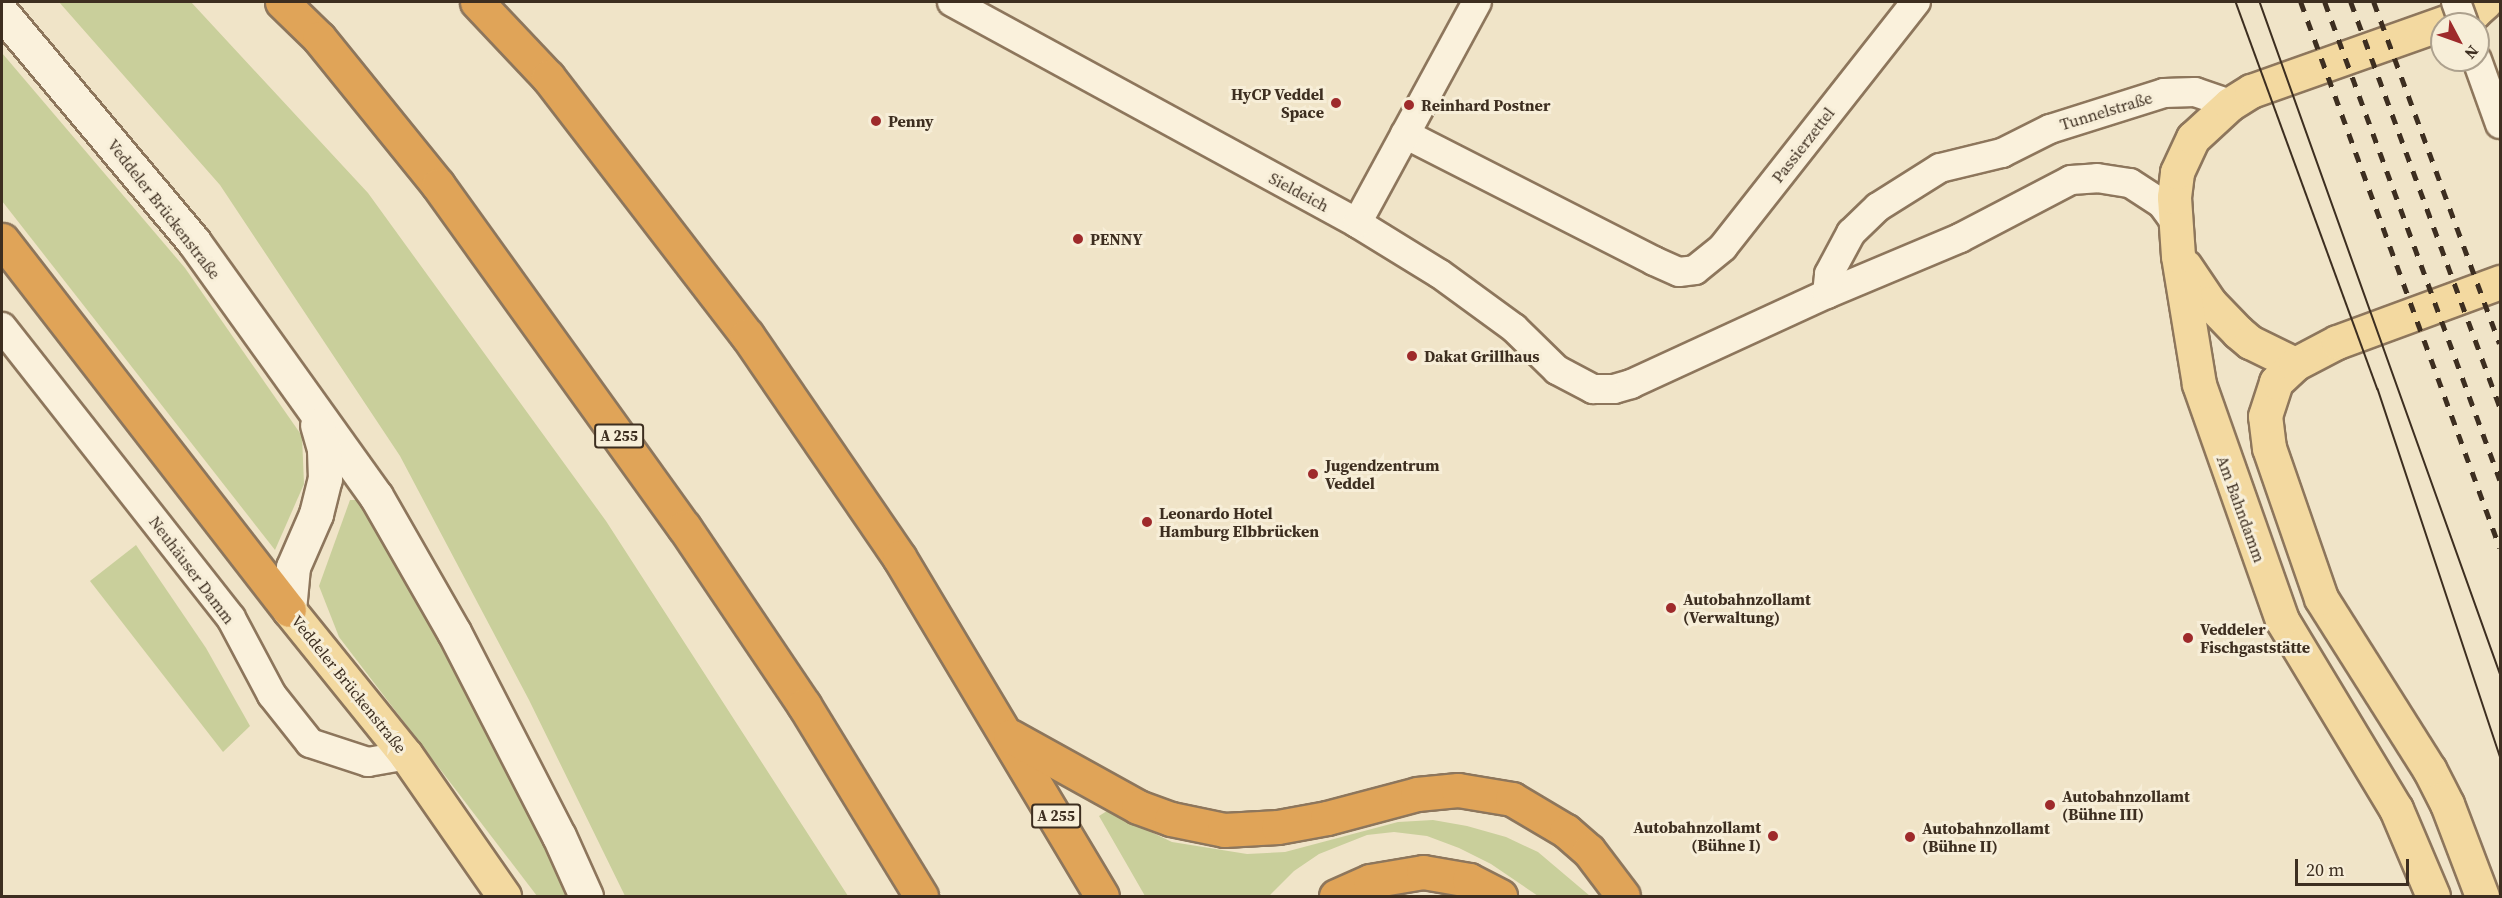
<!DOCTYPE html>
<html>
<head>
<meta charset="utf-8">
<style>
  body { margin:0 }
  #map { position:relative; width:2502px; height:898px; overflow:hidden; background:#f0e4c8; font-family:"Source Serif 4",serif }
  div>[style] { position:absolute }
  .green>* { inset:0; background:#c9cf9b }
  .roads { filter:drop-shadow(2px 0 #8d765c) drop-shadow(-2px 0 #8d765c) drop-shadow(0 2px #8d765c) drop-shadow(0 -2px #8d765c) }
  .street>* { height:28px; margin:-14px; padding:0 14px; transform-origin:14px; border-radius:14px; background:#faf1dc }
  .secondary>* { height:33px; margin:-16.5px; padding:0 16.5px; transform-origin:16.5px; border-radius:16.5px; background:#faf1dc }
  .primary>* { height:33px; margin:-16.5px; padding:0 16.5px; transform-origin:16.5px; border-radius:16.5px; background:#f3d9a0 }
  .highway>* { height:33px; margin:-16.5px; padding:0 16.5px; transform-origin:16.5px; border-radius:16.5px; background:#e0a458 }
  .tram>* { height:1.5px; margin:-0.75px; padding:0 0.75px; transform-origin:0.75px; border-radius:0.75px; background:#3d2e20 }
  .rail>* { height:4.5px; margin-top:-2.25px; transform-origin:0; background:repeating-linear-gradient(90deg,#3d2e20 0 10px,transparent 0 20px) }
  .bridges { filter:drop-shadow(2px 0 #8d765c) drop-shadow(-2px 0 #8d765c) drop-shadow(0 2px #8d765c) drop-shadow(0 -2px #8d765c) }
  .street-bridge>* { height:28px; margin:-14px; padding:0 14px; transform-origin:14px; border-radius:14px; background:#faf1dc }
  .dots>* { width:16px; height:16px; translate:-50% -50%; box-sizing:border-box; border:3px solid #f7eed8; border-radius:50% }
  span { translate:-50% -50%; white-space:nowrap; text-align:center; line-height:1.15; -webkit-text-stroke:6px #f7eed8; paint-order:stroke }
  .shield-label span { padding:2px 4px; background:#f7eed8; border:2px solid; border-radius:4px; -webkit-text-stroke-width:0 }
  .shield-label { font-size:15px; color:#3d2e20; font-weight:700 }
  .poi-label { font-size:16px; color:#3d2e20; font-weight:700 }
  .right { translate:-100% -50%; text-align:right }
  .left { translate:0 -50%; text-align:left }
  .street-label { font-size:16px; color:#3d2e20 }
  .frame { position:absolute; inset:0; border:3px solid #3d2e20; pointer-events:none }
  .north { position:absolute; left:2430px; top:12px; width:60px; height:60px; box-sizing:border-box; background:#f7eed8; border:2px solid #ada18e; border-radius:50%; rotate:131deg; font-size:16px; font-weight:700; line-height:24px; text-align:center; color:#3d2e20 }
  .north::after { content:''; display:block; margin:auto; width:21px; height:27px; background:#9e2a2b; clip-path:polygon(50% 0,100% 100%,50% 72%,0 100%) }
  .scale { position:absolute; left:2295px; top:859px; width:114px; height:27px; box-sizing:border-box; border:3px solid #3d2e20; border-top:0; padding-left:8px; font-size:18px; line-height:21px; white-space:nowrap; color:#3d2e20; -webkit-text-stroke:4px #f7eed8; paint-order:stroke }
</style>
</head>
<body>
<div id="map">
  <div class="green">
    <i style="clip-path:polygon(59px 2px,191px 2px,368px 193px,606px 521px,848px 896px,625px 896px,529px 700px,400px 456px,220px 185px)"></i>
    <i style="clip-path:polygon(2px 53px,185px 268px,302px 436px,304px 484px,275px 550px,2px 201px)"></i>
    <i style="clip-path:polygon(350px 500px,360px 500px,464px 677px,570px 896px,537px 896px,339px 637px,319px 586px)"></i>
    <i style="clip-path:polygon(136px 545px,206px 648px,250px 726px,223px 752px,90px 581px)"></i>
    <i style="clip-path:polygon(1107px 811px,1172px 842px,1247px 854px,1285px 852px,1398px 822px,1433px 820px,1467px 826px,1506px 837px,1538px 852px,1590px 896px,1538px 896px,1491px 864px,1459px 848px,1427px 836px,1394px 832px,1367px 835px,1319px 854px,1294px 871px,1269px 896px,1145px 896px,1099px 816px)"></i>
  </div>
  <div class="roads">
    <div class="street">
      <i style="left:952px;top:2px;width:461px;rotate:28.6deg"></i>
      <i style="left:1357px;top:223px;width:97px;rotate:31.6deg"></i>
      <i style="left:1440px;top:274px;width:92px;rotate:36.1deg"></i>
      <i style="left:1514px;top:328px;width:60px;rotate:44.3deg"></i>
      <i style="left:1557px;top:370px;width:41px;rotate:27.8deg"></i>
      <i style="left:1593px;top:389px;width:21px"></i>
      <i style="left:1614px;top:389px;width:18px;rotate:-16deg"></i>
      <i style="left:1631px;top:384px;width:216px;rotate:-24.7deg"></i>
      <i style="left:1827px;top:294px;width:144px;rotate:-22.8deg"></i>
      <i style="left:1960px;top:238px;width:125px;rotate:-27.6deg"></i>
      <i style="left:2071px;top:180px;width:26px;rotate:-4deg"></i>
      <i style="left:2097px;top:178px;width:33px;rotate:9deg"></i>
      <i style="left:2130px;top:183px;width:38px;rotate:33deg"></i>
      <i style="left:2162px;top:204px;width:22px;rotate:54deg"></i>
      <i style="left:2477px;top:60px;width:68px;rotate:70.2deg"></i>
      <i style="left:1405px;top:134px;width:280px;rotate:27deg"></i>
      <i style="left:1654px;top:261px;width:27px;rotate:24deg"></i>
      <i style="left:1679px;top:272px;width:16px;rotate:-7deg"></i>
      <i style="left:1695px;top:270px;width:36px;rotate:-39deg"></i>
      <i style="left:1723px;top:247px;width:312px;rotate:-51.8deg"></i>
      <i style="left:1357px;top:223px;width:251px;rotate:-61.5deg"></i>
      <i style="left:1827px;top:294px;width:20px;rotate:-84deg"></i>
      <i style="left:1829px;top:274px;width:47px;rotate:-61.8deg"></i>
      <i style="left:1851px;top:233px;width:37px;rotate:-44deg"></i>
      <i style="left:1878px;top:207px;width:73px;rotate:-32.2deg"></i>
      <i style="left:1940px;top:168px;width:64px;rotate:-13.6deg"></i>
      <i style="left:2002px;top:153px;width:54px;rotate:-26.6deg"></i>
      <i style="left:2050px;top:129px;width:120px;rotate:-17.5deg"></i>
      <i style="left:2164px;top:93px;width:31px;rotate:-2deg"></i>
      <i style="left:2195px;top:92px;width:37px;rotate:19deg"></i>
      <i style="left:2px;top:327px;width:370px;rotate:51.8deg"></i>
      <i style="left:231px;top:618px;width:87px;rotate:62deg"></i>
      <i style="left:272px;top:695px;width:61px;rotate:51.6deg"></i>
      <i style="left:310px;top:743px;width:61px;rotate:18.1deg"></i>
      <i style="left:368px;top:762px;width:39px;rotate:-10deg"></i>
    </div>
    <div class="secondary">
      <i style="left:2px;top:13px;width:299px;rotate:50deg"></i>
      <i style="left:194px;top:242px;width:312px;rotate:54.4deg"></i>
      <i style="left:376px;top:496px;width:157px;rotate:60.2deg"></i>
      <i style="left:454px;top:632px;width:229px;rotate:62.8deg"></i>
      <i style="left:559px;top:836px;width:66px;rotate:65.8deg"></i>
      <i style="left:289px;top:610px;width:43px;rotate:-84.7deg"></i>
      <i style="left:293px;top:567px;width:58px;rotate:-66.5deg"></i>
      <i style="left:316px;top:514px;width:36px;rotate:-76deg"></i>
      <i style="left:325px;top:479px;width:30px;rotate:-92deg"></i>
      <i style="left:324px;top:449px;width:25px;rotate:-106deg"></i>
    </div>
    <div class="primary">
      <i style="left:2185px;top:266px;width:45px;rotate:56deg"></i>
      <i style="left:2210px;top:303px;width:40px;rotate:46deg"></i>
      <i style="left:2238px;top:332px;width:16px;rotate:40deg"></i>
      <i style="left:2250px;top:342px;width:50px;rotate:26.1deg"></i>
      <i style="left:289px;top:610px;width:186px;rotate:51.1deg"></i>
      <i style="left:406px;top:755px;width:172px;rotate:55.2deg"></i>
      <i style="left:2433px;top:896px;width:95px;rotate:-113deg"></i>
      <i style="left:2396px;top:809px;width:221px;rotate:-121.1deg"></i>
      <i style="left:2282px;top:620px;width:250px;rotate:-109.4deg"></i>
      <i style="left:2199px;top:384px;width:130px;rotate:-99.3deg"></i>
      <i style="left:2178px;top:256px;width:59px;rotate:-93.9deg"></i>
      <i style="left:2174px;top:197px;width:25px;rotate:-83deg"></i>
      <i style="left:2177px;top:172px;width:38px;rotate:-65deg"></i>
      <i style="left:2193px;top:138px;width:50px;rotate:-42.6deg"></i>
      <i style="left:2230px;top:104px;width:25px;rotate:-32deg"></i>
      <i style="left:2251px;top:91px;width:237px;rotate:-19.5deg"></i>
      <i style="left:2474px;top:12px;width:15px;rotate:-42deg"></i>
      <i style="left:2482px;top:896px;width:98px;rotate:-110.8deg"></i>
      <i style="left:2447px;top:804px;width:39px;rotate:-117deg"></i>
      <i style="left:2429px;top:769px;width:202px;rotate:-122.3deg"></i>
      <i style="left:2321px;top:598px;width:159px;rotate:-109.1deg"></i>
      <i style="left:2269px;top:448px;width:32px;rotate:-97deg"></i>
      <i style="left:2265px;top:416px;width:36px;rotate:-72deg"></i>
      <i style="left:2276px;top:382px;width:26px;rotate:-43deg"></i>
      <i style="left:2295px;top:364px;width:47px;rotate:-27.6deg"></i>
      <i style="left:2337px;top:342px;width:174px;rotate:-20.2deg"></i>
    </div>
    <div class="highway">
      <i style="left:282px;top:2px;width:52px;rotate:44.2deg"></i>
      <i style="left:319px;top:38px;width:189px;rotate:51deg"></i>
      <i style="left:438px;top:185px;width:421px;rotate:54.3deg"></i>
      <i style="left:684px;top:527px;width:215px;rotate:56deg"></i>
      <i style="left:804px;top:705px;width:224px;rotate:58.5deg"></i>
      <i style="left:477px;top:2px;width:103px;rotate:46.6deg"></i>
      <i style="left:548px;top:77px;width:326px;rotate:52.4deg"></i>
      <i style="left:747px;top:335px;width:269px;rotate:55.6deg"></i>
      <i style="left:899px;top:557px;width:395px;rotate:59.1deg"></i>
      <i style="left:2px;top:240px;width:468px;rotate:52.2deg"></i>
      <i style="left:1010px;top:736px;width:146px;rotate:29deg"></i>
      <i style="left:1138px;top:807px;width:35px;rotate:20deg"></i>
      <i style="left:1171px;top:819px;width:54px;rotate:11.7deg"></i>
      <i style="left:1224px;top:830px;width:54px;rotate:-3.2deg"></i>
      <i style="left:1278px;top:827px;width:50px;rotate:-10.4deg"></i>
      <i style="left:1327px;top:818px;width:93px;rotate:-14.9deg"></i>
      <i style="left:1417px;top:794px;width:41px;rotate:-5.6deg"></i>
      <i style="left:1458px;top:790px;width:55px;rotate:9.5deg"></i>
      <i style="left:1512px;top:799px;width:63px;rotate:30.7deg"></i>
      <i style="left:1566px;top:831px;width:30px;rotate:41deg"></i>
      <i style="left:1589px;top:851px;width:56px;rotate:52.9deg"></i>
      <i style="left:1336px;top:896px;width:37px;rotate:-24deg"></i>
      <i style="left:1370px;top:881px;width:54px;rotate:-9.6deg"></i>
      <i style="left:1423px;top:872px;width:47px;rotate:9.9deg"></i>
      <i style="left:1469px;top:880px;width:35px;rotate:27deg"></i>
    </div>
  </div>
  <div class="tram">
    <i style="left:2236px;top:2px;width:412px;rotate:69.9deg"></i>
    <i style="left:2378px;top:389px;width:387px;rotate:71.6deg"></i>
    <i style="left:2260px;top:2px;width:713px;rotate:70.32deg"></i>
  </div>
  <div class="rail">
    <i style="left:2301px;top:2px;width:581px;rotate:69.97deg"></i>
    <i style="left:2325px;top:2px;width:509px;rotate:69.89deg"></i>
    <i style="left:2351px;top:2px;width:431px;rotate:69.8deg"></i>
    <i style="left:2374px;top:2px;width:364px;rotate:69.8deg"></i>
  </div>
  <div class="bridges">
    <div class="street-bridge">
      <i style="left:2456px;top:2px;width:23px;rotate:70deg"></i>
    </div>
  </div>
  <div class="dots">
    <i style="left:1336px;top:103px;background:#9e2a2b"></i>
    <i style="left:1409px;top:105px;background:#9e2a2b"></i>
    <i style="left:876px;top:121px;background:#9e2a2b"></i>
    <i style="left:1078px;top:239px;background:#9e2a2b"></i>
    <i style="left:1412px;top:356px;background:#9e2a2b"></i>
    <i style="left:1313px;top:474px;background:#9e2a2b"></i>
    <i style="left:1147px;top:522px;background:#9e2a2b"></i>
    <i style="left:1671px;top:608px;background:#9e2a2b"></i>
    <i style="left:2188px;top:638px;background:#9e2a2b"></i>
    <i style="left:2050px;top:805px;background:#9e2a2b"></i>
    <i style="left:1773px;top:836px;background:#9e2a2b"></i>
    <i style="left:1910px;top:837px;background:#9e2a2b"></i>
  </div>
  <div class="shield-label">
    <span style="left:619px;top:436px">A 255</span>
    <span style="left:1056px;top:816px">A 255</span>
  </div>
  <div class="poi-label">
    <span class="right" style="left:1324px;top:103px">HyCP Veddel<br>Space</span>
    <span class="left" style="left:1421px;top:105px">Reinhard Postner</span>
    <span class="left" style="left:888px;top:121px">Penny</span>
    <span class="left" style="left:1090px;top:239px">PENNY</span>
    <span class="left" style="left:1424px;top:356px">Dakat Grillhaus</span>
    <span class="left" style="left:1325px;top:474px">Jugendzentrum<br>Veddel</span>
    <span class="left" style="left:1159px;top:522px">Leonardo Hotel<br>Hamburg Elbbrücken</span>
    <span class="left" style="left:1683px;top:608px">Autobahnzollamt<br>(Verwaltung)</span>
    <span class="left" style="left:2200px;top:638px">Veddeler<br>Fischgaststätte</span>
    <span class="left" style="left:2062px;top:805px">Autobahnzollamt<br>(Bühne III)</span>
    <span class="right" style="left:1761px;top:836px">Autobahnzollamt<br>(Bühne I)</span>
    <span class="left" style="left:1922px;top:837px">Autobahnzollamt<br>(Bühne II)</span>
  </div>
  <div class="street-label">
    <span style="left:2106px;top:111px;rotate:-17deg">Tunnelstraße</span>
    <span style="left:1803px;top:145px;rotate:-52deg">Passierzettel</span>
    <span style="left:1299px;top:192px;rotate:28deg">Sieldeich</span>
    <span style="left:164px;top:209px;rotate:52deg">Veddeler Brückenstraße</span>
    <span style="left:2241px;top:509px;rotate:70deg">Am Bahndamm</span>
    <span style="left:192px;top:570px;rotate:53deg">Neuhäuser Damm</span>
    <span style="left:349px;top:684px;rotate:51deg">Veddeler Brückenstraße</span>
  </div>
  <div class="frame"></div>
  <div class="north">N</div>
  <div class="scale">20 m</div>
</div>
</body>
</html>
